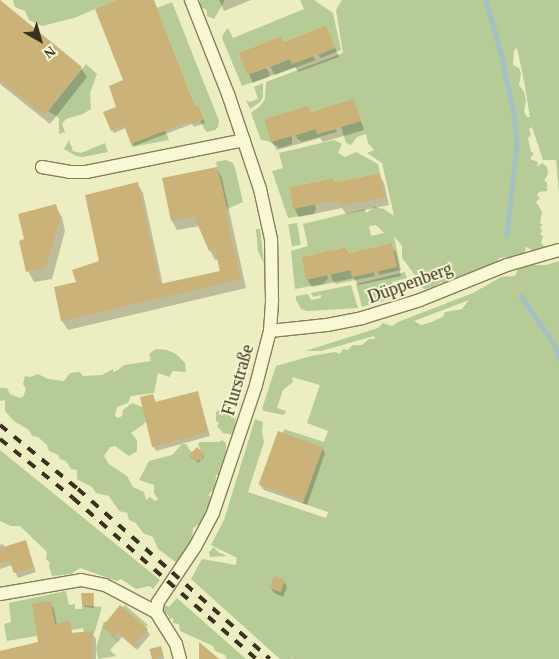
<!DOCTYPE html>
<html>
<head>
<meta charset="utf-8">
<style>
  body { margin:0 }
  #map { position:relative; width:559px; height:659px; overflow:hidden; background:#ededc2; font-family:"Times New Roman",serif }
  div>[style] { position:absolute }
  .green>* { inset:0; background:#b6cb96; transform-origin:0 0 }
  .shadow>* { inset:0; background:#0003 }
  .stream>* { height:4.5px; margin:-2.25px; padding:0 2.25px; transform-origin:2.25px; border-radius:2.25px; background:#a5c0c0 }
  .building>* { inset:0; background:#cbb279; transform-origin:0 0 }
  .roads { filter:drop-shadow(1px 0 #877f5a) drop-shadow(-1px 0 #877f5a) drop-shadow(0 1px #877f5a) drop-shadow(0 -1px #877f5a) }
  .street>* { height:12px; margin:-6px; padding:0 6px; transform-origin:6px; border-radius:6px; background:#f8f8d5 }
  .rail>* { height:4px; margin-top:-2px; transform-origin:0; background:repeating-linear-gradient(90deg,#37311e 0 9px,transparent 0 18px) }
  span { translate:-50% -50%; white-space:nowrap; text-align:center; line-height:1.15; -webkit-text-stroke:4px #f5f5d2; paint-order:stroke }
  .street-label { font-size:18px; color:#37311e }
  .north { position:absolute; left:15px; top:15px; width:50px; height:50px; -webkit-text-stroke:4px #f5f5d2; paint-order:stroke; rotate:142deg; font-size:14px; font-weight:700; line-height:20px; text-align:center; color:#37311e }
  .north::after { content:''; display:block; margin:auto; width:18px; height:22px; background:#37311e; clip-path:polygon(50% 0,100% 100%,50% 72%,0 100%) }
</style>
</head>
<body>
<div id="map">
  <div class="green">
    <i style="clip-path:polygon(13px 0,116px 0,74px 18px,42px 26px,29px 20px,25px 11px,15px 7px)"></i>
    <i style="clip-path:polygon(200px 0,225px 0,214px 19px,207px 16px,207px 10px,200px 7px)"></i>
    <i style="clip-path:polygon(300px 0,314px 0,333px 13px,341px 50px,321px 58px,318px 55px,335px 48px,326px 25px,283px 42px,281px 36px,238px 53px,247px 75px,266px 68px,270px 73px,268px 77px,242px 86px,222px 38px,224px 33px,228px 28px,233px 38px,304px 9px)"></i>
    <i style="clip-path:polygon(evenodd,342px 0,559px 0,559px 194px,556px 160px,543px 160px,532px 127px,529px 129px,531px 135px,528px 138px,531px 152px,534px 153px,530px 159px,538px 162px,537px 167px,542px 163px,547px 167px,548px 174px,544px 181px,547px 182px,547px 191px,539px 192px,537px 195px,540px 198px,536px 202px,542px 212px,540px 223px,543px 225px,540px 227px,542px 231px,540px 234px,543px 236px,541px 243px,545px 247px,543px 250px,532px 253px,531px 249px,526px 247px,524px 255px,511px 261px,508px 257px,499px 258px,496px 263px,444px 284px,441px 282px,434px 287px,425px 289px,421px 287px,421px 283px,402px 258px,402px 246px,394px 236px,401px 270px,379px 275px,378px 271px,397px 267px,392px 243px,347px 253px,346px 247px,301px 257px,306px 279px,327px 275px,328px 279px,323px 284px,295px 289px,291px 251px,308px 246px,303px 224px,365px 209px,366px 213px,375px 207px,384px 209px,394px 216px,382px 163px,367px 153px,374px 150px,368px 143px,366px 134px,357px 137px,351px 145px,346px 143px,341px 127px,360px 121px,354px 100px,311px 112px,309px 106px,292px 136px,292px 144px,280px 148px,268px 141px,261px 140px,251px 113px,260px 106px,265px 99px,266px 82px,343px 53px,336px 10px,342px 0,517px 48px,524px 81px,530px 117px,527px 117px,524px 112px,526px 101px,524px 92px,519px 85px,521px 74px,519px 68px,513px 65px,514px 50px,517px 48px,342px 0,376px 225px,384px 233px,371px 236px,369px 226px,376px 225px)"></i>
    <i style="clip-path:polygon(172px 2px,219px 121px,218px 127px,215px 130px,207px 132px,205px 130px,200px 121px,204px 118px,199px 105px,195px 106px,157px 8px)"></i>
    <i style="clip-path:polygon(313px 56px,316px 60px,275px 75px,270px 67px,290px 59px,292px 64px)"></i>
    <i style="clip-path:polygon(86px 64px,97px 74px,90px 93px,91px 109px,83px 114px,66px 119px,62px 124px,65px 132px,59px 134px,59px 118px,48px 111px)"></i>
    <i style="clip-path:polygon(263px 83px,263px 97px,260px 102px,250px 109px,246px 100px,250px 102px,258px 99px,254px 87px)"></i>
    <i style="clip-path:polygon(316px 129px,317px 134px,336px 129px,337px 132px,302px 142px,297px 139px,296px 135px)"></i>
    <i style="clip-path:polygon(165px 130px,169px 140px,132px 147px,131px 144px)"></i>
    <i style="clip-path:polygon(69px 140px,73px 151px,81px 153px,105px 143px,108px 152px,83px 157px,76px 156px,64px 149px)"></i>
    <i style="clip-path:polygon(334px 140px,342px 144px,338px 153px,345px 157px,356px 152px,378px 164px,380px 173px,335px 182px,334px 178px,289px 187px,293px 209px,315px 204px,316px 209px,314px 214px,288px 218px,272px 171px,283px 168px,279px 153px)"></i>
    <i style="clip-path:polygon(226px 160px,233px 163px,235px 168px,243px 202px,227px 209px,216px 162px)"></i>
    <i style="left:297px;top:223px;width:22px;height:9px;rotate:80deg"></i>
    <i style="clip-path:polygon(256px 229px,260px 229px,264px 264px,258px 251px)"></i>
    <i style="clip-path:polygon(evenodd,559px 261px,559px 659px,294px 659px,290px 656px,293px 659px,280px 659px,191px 579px,202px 559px,236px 565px,237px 558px,211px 545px,224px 520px,255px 419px,263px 422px,262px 432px,264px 442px,248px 492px,326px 518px,328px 512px,302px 503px,304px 501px,283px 433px,284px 429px,324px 442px,328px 431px,307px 423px,320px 385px,292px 377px,293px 382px,283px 390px,277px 408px,286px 411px,284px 415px,264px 411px,262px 409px,276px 366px,311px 356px,335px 352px,340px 354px,343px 349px,348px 350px,353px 345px,362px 345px,369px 339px,375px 339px,374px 336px,321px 351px,305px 351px,378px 328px,383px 323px,392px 326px,398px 322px,473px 293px,501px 277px,515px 276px,520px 265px,546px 265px,559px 261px,469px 300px,462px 309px,445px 312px,443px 317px,429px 323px,421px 325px,414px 321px,469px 300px)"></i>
    <i style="clip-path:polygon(351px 270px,352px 277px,374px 272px,375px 276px,336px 284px,332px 280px,331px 274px)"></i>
    <i style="clip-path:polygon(405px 272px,407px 278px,392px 282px,397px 297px,362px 307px,356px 284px)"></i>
    <i style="clip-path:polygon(351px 285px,358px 308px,307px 311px,301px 309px,296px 300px,296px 296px,308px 294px,311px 300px,321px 298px,321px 295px,313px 297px,311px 293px)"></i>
    <i style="clip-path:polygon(156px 349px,167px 350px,176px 354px,185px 363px,186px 372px,173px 371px,169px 377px,158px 373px,154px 393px,131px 396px,128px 403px,117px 407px,115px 416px,118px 418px,122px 416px,123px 410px,132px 403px,145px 408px,149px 415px,144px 424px,131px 433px,137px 440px,137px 451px,129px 456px,115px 446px,110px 447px,104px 456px,109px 464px,127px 476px,133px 487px,144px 492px,146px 500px,150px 497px,155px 501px,158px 499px,154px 493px,154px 485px,139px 480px,149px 461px,172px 455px,182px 444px,186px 444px,196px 459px,201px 460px,203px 456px,198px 444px,200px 442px,219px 442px,222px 440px,226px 443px,226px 455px,223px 467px,219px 470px,220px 475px,216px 475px,215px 488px,208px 495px,214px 499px,201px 523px,193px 528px,192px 543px,177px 563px,158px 549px,153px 537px,143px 533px,136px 523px,129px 520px,127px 513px,119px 511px,109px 496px,96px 493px,92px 487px,77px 479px,77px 470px,71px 469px,66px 461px,60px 459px,58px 455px,49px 451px,47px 445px,38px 437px,32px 436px,29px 430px,14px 421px,5px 411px,5px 400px,0 401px,0 388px,7px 388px,10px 394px,20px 398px,23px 397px,26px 389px,23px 384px,25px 376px,30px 377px,38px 374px,48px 379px,64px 381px,70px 373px,80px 372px,83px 376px,102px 375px,113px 369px,113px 372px,118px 370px,124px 365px,151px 361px,149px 354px)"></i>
    <i style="clip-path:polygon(225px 407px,236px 416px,234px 435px,223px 433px,217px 426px,219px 423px,216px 421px,216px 412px)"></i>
    <i style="clip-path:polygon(0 450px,160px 580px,153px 589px,150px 586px,136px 589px,121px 579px,117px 581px,80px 568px,71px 574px,52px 576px,49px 566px,50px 563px,46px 559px,47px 552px,20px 526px,11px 526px,0 521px)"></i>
    <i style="clip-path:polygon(214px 547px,218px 552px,227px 556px,210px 557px,209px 552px)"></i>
    <i style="clip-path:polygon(66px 591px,69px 605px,75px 604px,75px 609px,82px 609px,82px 605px,102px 607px,94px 634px,84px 633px,83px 628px,7px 641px,4px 624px,11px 622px,9px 603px)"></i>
    <i style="clip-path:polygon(177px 598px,246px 659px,227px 659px,225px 655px,215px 651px,213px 646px,180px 631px,179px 624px,173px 623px,173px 618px,169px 619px,169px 616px,162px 610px,165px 605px,169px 607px)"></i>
    <i style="clip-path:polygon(125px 605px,148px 625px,146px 627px,122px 608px)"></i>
    <i style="clip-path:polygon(104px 621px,110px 626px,107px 631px,118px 641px,110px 650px,116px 656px,98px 659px,96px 648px)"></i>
  </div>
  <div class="shadow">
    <i style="clip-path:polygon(119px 0,153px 0,195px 108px,200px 110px,205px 123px,194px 127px,192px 124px,134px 146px,126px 128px,114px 133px,112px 130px,124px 80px)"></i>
    <i style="clip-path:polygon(219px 0,251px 0,224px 11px)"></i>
    <i style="clip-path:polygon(0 2px,81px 68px,87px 77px,50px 124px,0 84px)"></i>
    <i style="clip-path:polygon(326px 26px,339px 57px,298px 72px,295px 67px,253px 83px,240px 54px,281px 37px,284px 43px)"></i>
    <i style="clip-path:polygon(354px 101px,364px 130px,323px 142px,320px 138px,277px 150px,272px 142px)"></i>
    <i style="clip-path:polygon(217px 168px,222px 178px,246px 288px,68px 330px,62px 321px,77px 282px,100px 262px,137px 183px,143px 193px,163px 285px,221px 272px,219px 259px,215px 260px,210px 250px,200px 226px,177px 230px,172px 221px)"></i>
    <i style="clip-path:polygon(379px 175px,384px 183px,389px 205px,346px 214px,342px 208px,299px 217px,294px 208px,336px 184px)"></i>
    <i style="clip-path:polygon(55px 206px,62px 217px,65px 231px,52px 279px,34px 282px,28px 271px,26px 240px)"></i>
    <i style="clip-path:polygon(391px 245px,396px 253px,401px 276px,358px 285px,354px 278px,312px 287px,307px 279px,345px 248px,349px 254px)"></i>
    <i style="clip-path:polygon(198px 393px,210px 436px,156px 451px,153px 446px,153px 395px,156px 403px)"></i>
    <i style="clip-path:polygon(322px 448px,325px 453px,307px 505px,264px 490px,260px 485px)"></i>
    <i style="clip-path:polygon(203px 455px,204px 457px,198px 463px,190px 456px)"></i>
    <i style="clip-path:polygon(25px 541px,36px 572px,18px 578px,12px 565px,0 569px,0 545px,3px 544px,5px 548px)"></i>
    <i style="clip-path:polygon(284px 581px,287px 587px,283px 597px,274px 593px,271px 588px)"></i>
    <i style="clip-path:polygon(93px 594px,94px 608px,85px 607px,83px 605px)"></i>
    <i style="clip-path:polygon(50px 602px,54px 609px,57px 625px,69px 623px,73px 634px,92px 633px,96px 639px,96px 659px,0 659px,0 651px,40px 643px)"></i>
    <i style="clip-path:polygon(103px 627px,147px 630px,150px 635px,137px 650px,122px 637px,118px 642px)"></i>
    <i style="clip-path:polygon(161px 647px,164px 659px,153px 659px,151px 649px)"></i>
  </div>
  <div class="stream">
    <i style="left:486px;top:0;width:51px;rotate:74.1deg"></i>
    <i style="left:500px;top:49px;width:66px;rotate:77.8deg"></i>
    <i style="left:514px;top:114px;width:31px;rotate:84deg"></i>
    <i style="left:517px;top:145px;width:90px;rotate:96.4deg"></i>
    <i style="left:521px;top:296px;width:60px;rotate:55.2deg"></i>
    <i style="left:555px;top:345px;width:14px;rotate:73deg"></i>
  </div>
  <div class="building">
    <i style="clip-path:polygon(0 0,82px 67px,44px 115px,0 80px)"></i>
    <i style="clip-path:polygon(116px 0,154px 0,195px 106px,199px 105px,204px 119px,191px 124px,189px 121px,131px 144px,124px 125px,111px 131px,103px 112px,116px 107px,109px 86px,123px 80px,95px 9px)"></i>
    <i style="clip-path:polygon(326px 25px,335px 48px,292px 64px,290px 59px,247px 75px,238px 53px,281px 36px,283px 42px)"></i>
    <i style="clip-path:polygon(354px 99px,361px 121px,317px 134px,316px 129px,271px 142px,264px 119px,309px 106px,311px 112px)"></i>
    <i style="clip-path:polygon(217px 167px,227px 209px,225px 210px,241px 279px,61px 321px,54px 287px,76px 282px,72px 270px,99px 261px,85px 195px,138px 182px,160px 284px,220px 271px,215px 249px,209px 251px,194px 216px,171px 221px,162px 178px)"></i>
    <i style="clip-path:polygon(380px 173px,385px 197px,340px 206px,338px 200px,293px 209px,289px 187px,334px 178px,335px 182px)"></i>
    <i style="clip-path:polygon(56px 204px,60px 219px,46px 268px,26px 272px,19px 241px,24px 239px,18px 214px)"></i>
    <i style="clip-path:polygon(392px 243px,397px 267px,352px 277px,351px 270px,306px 280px,301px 257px,346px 247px,347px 253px)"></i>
    <i style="clip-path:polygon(198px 391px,208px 432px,152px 447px,140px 397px,153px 394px,155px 402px)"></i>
    <i style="left:278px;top:431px;width:48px;height:57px;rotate:20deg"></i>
    <i style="left:197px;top:447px;width:10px;height:11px;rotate:45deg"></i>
    <i style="clip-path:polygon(26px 540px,34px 567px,14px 573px,9px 560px,0 563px,0 548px)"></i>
    <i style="left:274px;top:576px;width:12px;height:13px;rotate:20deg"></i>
    <i style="clip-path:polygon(81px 593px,94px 593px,93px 606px,82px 605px)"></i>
    <i style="clip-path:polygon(51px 601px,55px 624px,70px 621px,71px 633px,93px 631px,92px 659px,0 659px,0 651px,38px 642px,32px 604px)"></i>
    <i style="clip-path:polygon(120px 605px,148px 629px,133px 646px,118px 632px,114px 637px,102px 627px)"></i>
    <i style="clip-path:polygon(199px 642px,219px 659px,199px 659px)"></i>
    <i style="left:161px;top:646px;width:11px;height:12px;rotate:75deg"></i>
  </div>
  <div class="roads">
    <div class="street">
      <i style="left:42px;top:167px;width:27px;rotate:10deg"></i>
      <i style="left:69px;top:172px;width:17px"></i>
      <i style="left:86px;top:172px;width:161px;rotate:-11.4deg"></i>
      <i style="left:270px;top:331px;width:57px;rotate:-6deg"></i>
      <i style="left:327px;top:325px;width:36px;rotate:-11deg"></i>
      <i style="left:362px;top:318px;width:61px;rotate:-17.2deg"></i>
      <i style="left:420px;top:300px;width:94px;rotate:-21.9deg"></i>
      <i style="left:507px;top:265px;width:54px;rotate:-16.1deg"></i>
      <i style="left:0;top:594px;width:82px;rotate:-9.8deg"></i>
      <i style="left:81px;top:580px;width:25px;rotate:12deg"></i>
      <i style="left:105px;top:585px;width:58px;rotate:27.9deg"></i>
      <i style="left:156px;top:612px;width:38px;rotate:58deg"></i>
      <i style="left:176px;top:644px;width:16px;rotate:75deg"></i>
      <i style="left:156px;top:612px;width:10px;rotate:-79deg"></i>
      <i style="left:158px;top:602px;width:66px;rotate:-56.1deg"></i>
      <i style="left:195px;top:547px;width:38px;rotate:-62deg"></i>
      <i style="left:213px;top:513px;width:135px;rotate:-71.4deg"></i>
      <i style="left:256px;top:385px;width:56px;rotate:-75.5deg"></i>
      <i style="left:270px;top:331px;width:31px;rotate:-86deg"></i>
      <i style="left:272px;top:300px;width:61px;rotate:-90.9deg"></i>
      <i style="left:271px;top:239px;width:51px;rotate:-102.4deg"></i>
      <i style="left:260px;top:189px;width:100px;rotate:-108.6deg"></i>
      <i style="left:228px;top:94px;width:101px;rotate:-111.5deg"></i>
    </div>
  </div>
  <div class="rail">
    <i style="left:0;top:425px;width:101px;rotate:39.4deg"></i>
    <i style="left:78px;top:489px;width:256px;rotate:41.5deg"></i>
    <i style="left:0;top:439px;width:94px;rotate:38.9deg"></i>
    <i style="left:73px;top:498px;width:244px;rotate:41.3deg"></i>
  </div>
  <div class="street-label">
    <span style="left:410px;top:283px;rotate:-20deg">Düppenberg</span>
    <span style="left:238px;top:380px;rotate:-74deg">Flurstraße</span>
  </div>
  <div class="north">N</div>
</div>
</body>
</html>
